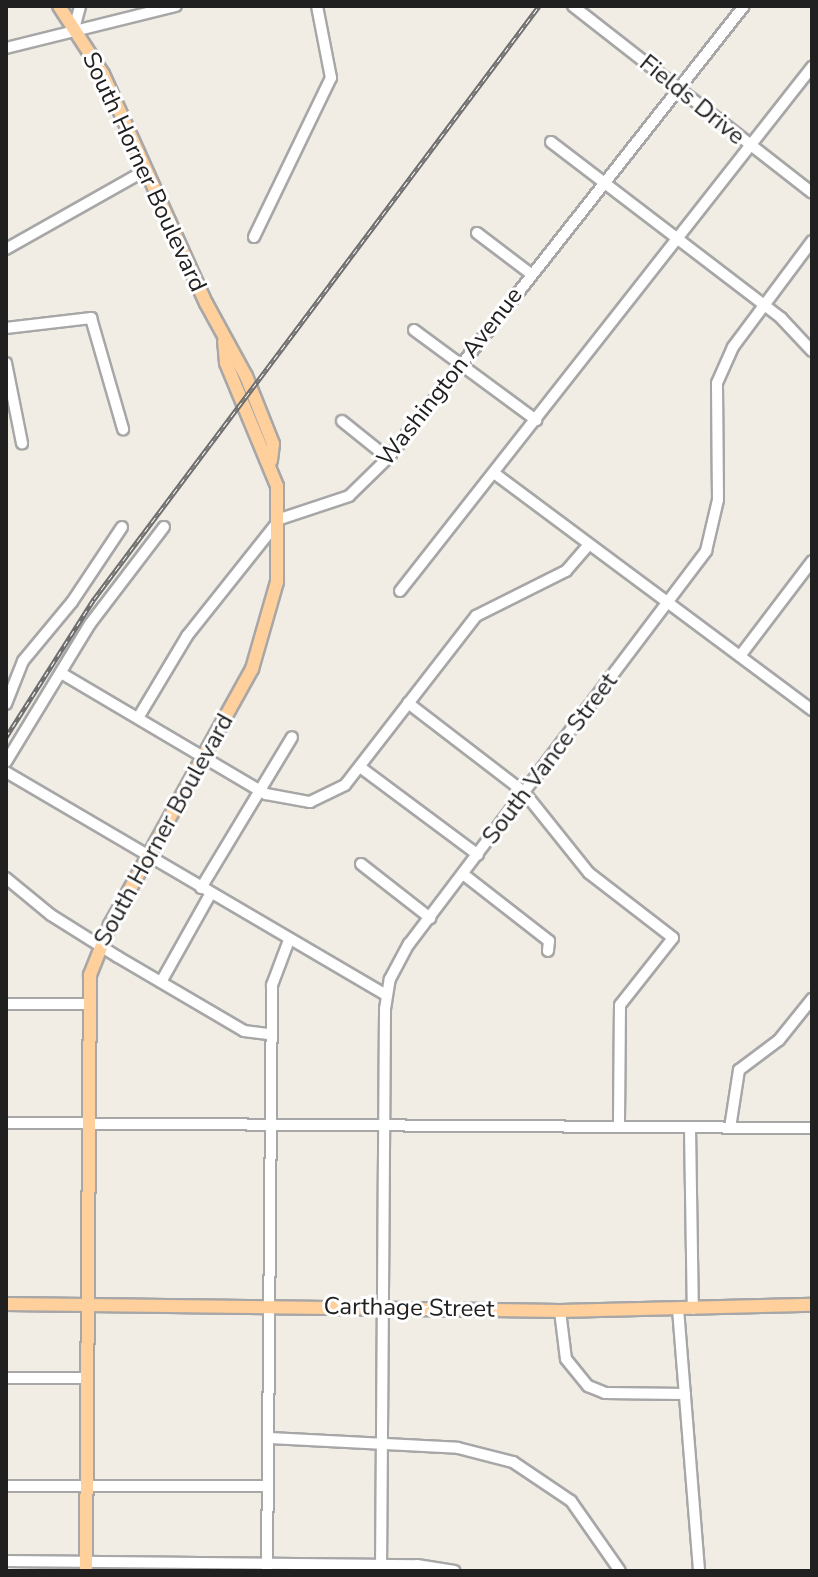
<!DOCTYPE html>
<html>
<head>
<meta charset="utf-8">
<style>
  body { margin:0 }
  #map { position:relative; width:818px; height:1577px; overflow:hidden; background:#f1ede5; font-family:"Nunito Sans",sans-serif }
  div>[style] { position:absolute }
  .roads { filter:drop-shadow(2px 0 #a7a7a7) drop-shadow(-2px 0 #a7a7a7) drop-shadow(0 2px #a7a7a7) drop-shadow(0 -2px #a7a7a7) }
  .minor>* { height:10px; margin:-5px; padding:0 5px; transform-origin:5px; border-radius:5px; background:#fff }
  .major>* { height:12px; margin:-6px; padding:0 6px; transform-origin:6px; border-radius:6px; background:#ffcf9c }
  .rail>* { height:5px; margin-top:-2.5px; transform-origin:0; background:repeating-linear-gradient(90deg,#fff 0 6px,#6e6e6e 0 12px); box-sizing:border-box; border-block:2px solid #6e6e6e }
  span { translate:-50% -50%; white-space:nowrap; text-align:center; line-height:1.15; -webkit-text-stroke:6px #fff; paint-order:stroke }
  .street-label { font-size:24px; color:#202020 }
  .frame { position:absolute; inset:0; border:8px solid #202020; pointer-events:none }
</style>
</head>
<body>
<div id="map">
  <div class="roads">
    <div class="minor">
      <i style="left:573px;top:6px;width:303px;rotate:38deg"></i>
      <i style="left:74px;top:29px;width:24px;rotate:-75deg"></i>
      <i style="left:6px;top:48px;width:175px;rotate:-13.9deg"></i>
      <i style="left:551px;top:142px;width:290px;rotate:37.4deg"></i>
      <i style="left:781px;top:318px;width:45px;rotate:46.8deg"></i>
      <i style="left:477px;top:233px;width:68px;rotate:37.2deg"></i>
      <i style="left:254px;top:237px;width:177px;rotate:-64.2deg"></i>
      <i style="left:331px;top:78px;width:73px;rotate:-101deg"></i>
      <i style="left:6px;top:249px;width:161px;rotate:-29.4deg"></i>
      <i style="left:6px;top:328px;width:86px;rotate:-6.7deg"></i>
      <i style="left:91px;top:318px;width:116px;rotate:73.9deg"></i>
      <i style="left:414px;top:330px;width:152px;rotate:36.4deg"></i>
      <i style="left:6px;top:363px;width:82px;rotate:78.7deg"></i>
      <i style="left:342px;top:421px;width:59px;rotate:38.8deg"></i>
      <i style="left:494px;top:473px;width:397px;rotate:36.7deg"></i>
      <i style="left:400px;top:591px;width:667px;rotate:-51.82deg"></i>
      <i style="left:740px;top:656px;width:119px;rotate:-52.8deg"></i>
      <i style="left:61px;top:673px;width:238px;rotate:30.6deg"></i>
      <i style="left:266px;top:794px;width:45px;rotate:10.3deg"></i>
      <i style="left:310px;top:802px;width:39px;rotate:-26deg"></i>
      <i style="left:345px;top:785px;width:214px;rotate:-52.2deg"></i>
      <i style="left:476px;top:616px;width:101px;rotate:-26.6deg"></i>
      <i style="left:566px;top:571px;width:35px;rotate:-49deg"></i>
      <i style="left:408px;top:703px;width:146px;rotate:37.5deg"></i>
      <i style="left:524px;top:792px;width:104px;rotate:51.3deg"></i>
      <i style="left:589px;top:873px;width:106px;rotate:37.7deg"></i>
      <i style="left:673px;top:938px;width:85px;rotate:128.3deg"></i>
      <i style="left:620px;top:1005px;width:122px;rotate:90.5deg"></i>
      <i style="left:6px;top:704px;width:46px;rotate:-68.4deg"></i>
      <i style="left:23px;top:661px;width:77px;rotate:-50.3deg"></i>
      <i style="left:72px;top:602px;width:90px;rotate:-56.3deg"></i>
      <i style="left:138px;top:718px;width:96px;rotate:-59.1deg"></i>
      <i style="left:187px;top:636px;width:149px;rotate:-51.5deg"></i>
      <i style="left:280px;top:519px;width:73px;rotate:-18.4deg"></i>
      <i style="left:349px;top:496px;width:54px;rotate:-44.3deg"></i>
      <i style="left:388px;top:458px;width:575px;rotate:-51.78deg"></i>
      <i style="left:6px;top:762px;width:162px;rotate:-58.7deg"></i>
      <i style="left:90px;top:624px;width:122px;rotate:-52.7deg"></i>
      <i style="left:360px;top:767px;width:147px;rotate:36.7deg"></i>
      <i style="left:6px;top:772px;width:441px;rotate:30.4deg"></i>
      <i style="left:361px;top:864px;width:88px;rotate:38deg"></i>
      <i style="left:463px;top:874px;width:109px;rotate:37.9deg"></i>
      <i style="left:549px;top:941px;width:10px;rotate:96deg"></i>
      <i style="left:6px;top:878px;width:58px;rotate:39.4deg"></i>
      <i style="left:51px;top:915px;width:79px;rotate:32.1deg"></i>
      <i style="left:118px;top:957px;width:146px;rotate:30.4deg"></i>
      <i style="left:244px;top:1031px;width:26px;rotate:7deg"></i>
      <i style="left:201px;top:888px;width:176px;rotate:-58.9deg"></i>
      <i style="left:161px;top:982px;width:102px;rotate:-60.7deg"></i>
      <i style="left:6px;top:1004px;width:83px"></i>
      <i style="left:6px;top:1123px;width:806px;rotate:0.36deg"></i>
      <i style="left:690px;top:1128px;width:181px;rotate:89.1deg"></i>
      <i style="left:730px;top:1128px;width:59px;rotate:-81.2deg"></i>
      <i style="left:739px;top:1070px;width:50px;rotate:-36.9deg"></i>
      <i style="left:779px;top:1040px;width:53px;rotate:-51.2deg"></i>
      <i style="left:678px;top:1309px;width:263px;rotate:85.4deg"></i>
      <i style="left:560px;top:1311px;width:48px;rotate:82.9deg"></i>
      <i style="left:566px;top:1359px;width:35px;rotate:51deg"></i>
      <i style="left:588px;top:1386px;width:18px;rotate:22deg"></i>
      <i style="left:605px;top:1393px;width:80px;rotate:0.7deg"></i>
      <i style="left:6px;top:1378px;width:81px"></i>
      <i style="left:270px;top:1438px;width:188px;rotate:3deg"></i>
      <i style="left:458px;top:1448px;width:57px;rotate:14.3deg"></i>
      <i style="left:513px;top:1462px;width:70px;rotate:33.9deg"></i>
      <i style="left:571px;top:1501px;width:85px;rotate:55deg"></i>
      <i style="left:6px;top:1486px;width:262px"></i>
      <i style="left:6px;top:1561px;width:411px;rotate:0.6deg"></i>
      <i style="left:417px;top:1565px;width:38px;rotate:9deg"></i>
      <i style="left:267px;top:1571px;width:586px;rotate:-89.51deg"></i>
      <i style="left:272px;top:985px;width:48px;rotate:-69.3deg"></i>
      <i style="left:381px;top:1571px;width:562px;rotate:-89.59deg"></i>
      <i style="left:385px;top:1009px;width:30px;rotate:-81deg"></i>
      <i style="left:390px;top:979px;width:40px;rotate:-62deg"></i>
      <i style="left:409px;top:944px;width:493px;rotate:-52.9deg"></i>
      <i style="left:706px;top:551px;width:52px;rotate:-76.8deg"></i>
      <i style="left:718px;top:500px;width:117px;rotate:-90.5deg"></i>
      <i style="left:717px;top:383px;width:39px;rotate:-66deg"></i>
      <i style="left:733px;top:347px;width:132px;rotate:-53.3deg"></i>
    </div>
    <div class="major">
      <i style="left:59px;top:6px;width:81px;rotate:57.1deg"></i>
      <i style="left:103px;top:74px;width:251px;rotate:65.8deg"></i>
      <i style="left:206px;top:303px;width:83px;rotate:61.3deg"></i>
      <i style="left:246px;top:376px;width:73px;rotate:68.3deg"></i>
      <i style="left:273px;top:444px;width:17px;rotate:97deg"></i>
      <i style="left:6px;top:1304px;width:554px;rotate:0.72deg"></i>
      <i style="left:560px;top:1311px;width:252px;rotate:-1.4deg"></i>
      <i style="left:86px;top:1571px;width:596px;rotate:-89.62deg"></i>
      <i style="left:90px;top:975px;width:54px;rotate:-68.2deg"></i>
      <i style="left:110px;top:925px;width:293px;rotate:-61deg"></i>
      <i style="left:252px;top:669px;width:91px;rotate:-74deg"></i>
      <i style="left:277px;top:582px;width:96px;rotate:-90deg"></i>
      <i style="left:277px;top:486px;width:133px;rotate:-112.5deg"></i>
      <i style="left:226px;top:363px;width:22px;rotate:-95deg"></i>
    </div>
  </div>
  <div class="rail">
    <i style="left:6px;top:737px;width:164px;rotate:-57.5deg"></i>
    <i style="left:94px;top:599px;width:741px;rotate:-53.11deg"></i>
  </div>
  <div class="street-label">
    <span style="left:692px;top:100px;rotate:39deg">Fields Drive</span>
    <span style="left:144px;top:172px;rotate:65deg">South Horner Boulevard</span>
    <span style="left:450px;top:377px;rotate:-52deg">Washington Avenue</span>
    <span style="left:550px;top:759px;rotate:-53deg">South Vance Street</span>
    <span style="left:164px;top:830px;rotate:-61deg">South Horner Boulevard</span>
    <span style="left:409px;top:1308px;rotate:1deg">Carthage Street</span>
  </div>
  <div class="frame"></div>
</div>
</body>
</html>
